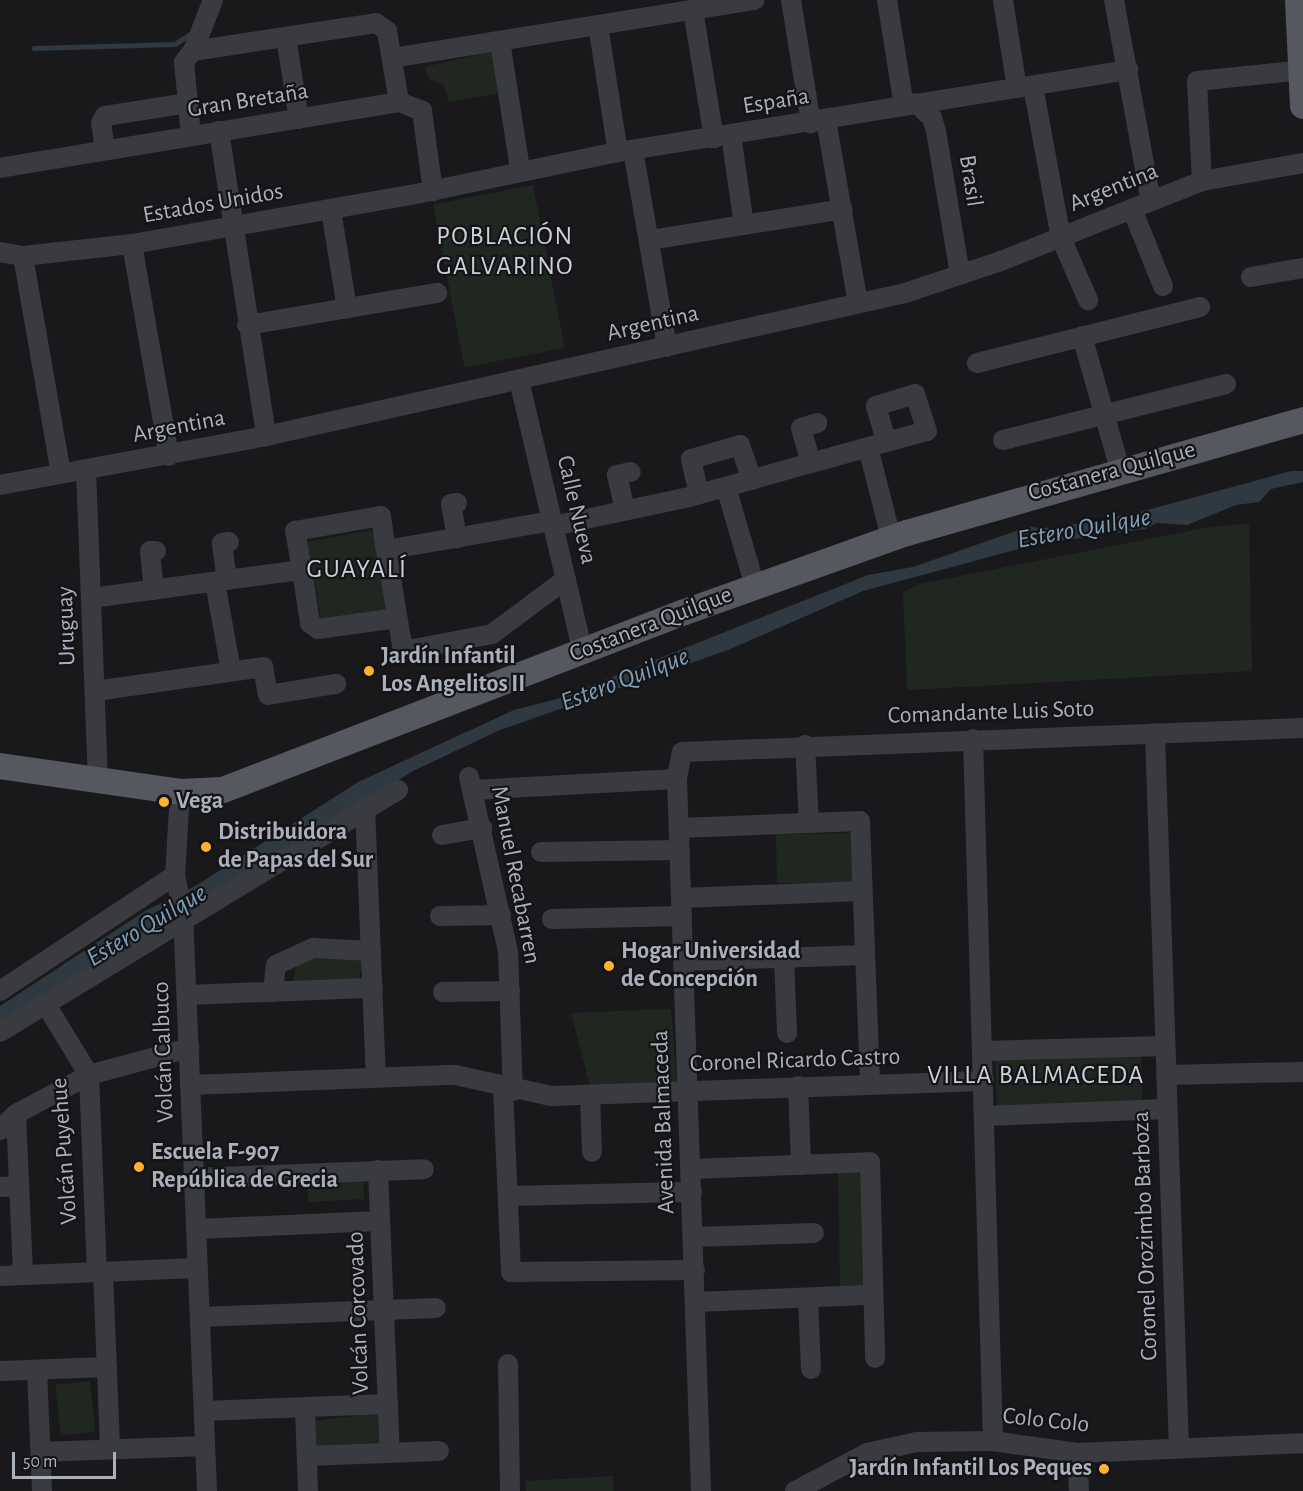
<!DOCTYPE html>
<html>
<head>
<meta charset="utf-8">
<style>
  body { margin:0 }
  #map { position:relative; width:1303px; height:1491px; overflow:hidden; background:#19191c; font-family:"Alegreya Sans",sans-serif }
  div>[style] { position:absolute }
  .green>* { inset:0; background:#1f2720; transform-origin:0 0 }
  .water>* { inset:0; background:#2e3941 }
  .stream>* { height:4.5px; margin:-2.25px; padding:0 2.25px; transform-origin:2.25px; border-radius:2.25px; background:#2e3941 }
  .minor>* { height:20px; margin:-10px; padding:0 10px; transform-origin:10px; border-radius:10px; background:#3a3b41 }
  .major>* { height:26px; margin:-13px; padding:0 13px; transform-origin:13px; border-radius:13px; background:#565860 }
  .dots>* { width:16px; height:16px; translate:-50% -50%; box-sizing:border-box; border:3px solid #141417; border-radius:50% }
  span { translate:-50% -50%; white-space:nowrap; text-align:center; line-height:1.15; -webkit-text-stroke:4.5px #141417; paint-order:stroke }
  .street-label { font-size:24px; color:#abb1bc }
  .poi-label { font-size:24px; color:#abb1bc; font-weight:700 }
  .left { translate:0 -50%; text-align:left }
  .right { translate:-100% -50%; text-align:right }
  .neighbourhood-label { font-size:26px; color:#ccd0d8; letter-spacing:1.5px }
  .water-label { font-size:26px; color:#80a0b9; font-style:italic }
  .scale { position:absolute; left:12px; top:1452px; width:104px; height:27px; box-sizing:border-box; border:3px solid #abb1bc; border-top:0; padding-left:8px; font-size:18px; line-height:21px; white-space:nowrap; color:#abb1bc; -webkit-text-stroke:4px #141417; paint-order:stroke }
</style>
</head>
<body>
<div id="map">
  <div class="green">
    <i style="clip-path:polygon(496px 51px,505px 92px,449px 102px,444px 85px,430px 80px,424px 67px)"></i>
    <i style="left:533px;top:185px;width:166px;height:102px;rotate:79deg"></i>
    <i style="clip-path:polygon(1249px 523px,1252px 671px,907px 690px,903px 592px,919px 584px,1205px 528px)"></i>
    <i style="left:373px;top:530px;width:83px;height:67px;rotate:80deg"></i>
    <i style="left:853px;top:833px;width:49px;height:77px;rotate:89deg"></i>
    <i style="clip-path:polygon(317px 953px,364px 958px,358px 982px,293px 981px,296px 965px)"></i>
    <i style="clip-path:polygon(671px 1009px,677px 1084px,590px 1086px,571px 1013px)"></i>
    <i style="left:1141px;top:1053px;width:53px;height:146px;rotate:88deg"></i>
    <i style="left:864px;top:1168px;width:121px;height:26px;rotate:89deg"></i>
    <i style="left:363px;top:1181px;width:18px;height:56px;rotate:87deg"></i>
    <i style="left:90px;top:1381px;width:51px;height:35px;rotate:84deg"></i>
    <i style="left:379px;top:1413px;width:32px;height:68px;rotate:83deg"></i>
    <i style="clip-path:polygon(613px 1476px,614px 1491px,526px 1491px,525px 1481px)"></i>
  </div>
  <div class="water">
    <i style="clip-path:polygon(1291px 471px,1303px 471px,1303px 482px,1271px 489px,1259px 502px,1236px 505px,1187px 525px,1157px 523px,1145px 529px,1038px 544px,863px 591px,728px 650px,500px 730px,413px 771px,0 1027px,0 1006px,145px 911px,197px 885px,358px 782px,514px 710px,557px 699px,868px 575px,913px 567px,1027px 527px,1053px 528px,1140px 512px)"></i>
  </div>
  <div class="stream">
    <i style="left:34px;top:48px;width:141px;rotate:-1.6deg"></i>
    <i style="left:175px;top:44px;width:23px;rotate:-34deg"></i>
  </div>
  <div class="minor">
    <i style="left:791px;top:0;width:125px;rotate:80.8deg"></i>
    <i style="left:887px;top:0;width:107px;rotate:80.9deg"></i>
    <i style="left:1003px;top:0;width:89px;rotate:81deg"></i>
    <i style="left:1114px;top:0;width:204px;rotate:79.6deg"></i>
    <i style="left:693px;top:10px;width:130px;rotate:80.7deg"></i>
    <i style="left:598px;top:25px;width:129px;rotate:81.1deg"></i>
    <i style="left:286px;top:37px;width:83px;rotate:81deg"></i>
    <i style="left:500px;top:41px;width:130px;rotate:81.1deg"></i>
    <i style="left:193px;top:51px;width:55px;rotate:-68.6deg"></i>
    <i style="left:392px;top:58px;width:367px;rotate:-9.1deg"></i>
    <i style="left:1033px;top:86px;width:155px;rotate:79.6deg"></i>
    <i style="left:1061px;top:238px;width:68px;rotate:66.5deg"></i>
    <i style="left:916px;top:103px;width:22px;rotate:43deg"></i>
    <i style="left:932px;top:118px;width:14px;rotate:73deg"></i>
    <i style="left:936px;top:131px;width:145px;rotate:80.5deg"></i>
    <i style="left:826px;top:120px;width:186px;rotate:80.1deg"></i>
    <i style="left:219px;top:131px;width:309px;rotate:81.2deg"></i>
    <i style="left:731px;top:135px;width:91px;rotate:81.8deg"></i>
    <i style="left:191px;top:136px;width:74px;rotate:-95.4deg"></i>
    <i style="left:184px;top:62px;width:14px;rotate:-51deg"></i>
    <i style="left:193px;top:51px;width:185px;rotate:-8.7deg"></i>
    <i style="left:376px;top:23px;width:14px;rotate:36deg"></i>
    <i style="left:387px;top:31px;width:72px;rotate:80.4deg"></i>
    <i style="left:105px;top:150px;width:27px;rotate:-98deg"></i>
    <i style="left:101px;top:123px;width:8px;rotate:-60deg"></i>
    <i style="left:105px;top:116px;width:84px;rotate:-8.9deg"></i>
    <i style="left:633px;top:150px;width:200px;rotate:80.2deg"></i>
    <i style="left:0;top:168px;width:404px;rotate:-9.4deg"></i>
    <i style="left:399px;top:102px;width:25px;rotate:21deg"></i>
    <i style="left:422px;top:111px;width:81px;rotate:82.2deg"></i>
    <i style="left:1202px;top:181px;width:100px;rotate:-92.9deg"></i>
    <i style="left:1197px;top:81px;width:107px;rotate:-5.9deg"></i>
    <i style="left:1132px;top:209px;width:83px;rotate:68.1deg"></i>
    <i style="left:331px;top:210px;width:100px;rotate:80.8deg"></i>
    <i style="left:650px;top:240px;width:195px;rotate:-9.1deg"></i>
    <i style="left:132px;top:244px;width:215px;rotate:80.1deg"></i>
    <i style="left:0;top:252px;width:23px;rotate:10deg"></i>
    <i style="left:23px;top:256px;width:110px;rotate:-6.3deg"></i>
    <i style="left:132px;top:244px;width:293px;rotate:-10deg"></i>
    <i style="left:421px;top:193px;width:201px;rotate:-11.8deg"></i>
    <i style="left:618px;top:152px;width:517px;rotate:-9.13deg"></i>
    <i style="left:23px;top:256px;width:221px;rotate:80.1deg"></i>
    <i style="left:1251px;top:277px;width:53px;rotate:-9.8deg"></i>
    <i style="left:247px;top:325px;width:193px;rotate:-9.6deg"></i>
    <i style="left:1082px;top:336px;width:138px;rotate:74.1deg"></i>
    <i style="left:977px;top:363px;width:230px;rotate:-14.1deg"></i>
    <i style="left:519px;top:380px;width:279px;rotate:76.8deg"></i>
    <i style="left:1003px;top:440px;width:230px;rotate:-14.1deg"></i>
    <i style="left:868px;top:447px;width:94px;rotate:75.8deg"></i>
    <i style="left:811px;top:463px;width:36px;rotate:-106deg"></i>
    <i style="left:801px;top:428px;width:17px;rotate:-17deg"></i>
    <i style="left:86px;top:470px;width:310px;rotate:87.8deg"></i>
    <i style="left:0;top:485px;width:270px;rotate:-10.4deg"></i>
    <i style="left:266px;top:436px;width:655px;rotate:-12.61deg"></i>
    <i style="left:905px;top:293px;width:101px;rotate:-18.4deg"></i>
    <i style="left:1001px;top:261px;width:216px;rotate:-21.7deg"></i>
    <i style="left:1202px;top:181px;width:103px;rotate:-10.1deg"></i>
    <i style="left:726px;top:487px;width:103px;rotate:73.7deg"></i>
    <i style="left:699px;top:494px;width:36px;rotate:-103deg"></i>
    <i style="left:691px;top:459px;width:51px;rotate:-15.9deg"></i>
    <i style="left:740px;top:445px;width:37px;rotate:71deg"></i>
    <i style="left:457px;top:503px;width:6px;rotate:171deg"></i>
    <i style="left:451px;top:504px;width:35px;rotate:80deg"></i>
    <i style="left:625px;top:510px;width:36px;rotate:-103deg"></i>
    <i style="left:617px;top:475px;width:14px;rotate:-12deg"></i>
    <i style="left:553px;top:526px;width:139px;rotate:-12deg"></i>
    <i style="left:689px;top:497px;width:127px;rotate:-15.6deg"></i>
    <i style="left:811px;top:463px;width:78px;rotate:-15.6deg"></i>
    <i style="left:886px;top:442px;width:42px;rotate:-15deg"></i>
    <i style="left:927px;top:431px;width:39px;rotate:-108deg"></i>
    <i style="left:915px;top:394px;width:41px;rotate:162.9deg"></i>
    <i style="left:876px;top:406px;width:37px;rotate:74deg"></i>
    <i style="left:386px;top:550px;width:102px;rotate:80.4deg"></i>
    <i style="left:403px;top:651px;width:91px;rotate:-10.8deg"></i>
    <i style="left:492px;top:634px;width:92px;rotate:-36.6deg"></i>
    <i style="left:302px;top:570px;width:54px;rotate:81.4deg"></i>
    <i style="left:310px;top:623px;width:10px;rotate:37deg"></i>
    <i style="left:318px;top:629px;width:80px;rotate:-7.9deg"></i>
    <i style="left:227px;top:580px;width:37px;rotate:-98deg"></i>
    <i style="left:222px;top:543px;width:7px;rotate:-8deg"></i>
    <i style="left:215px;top:582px;width:90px;rotate:79.8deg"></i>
    <i style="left:154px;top:590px;width:39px;rotate:-96deg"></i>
    <i style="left:150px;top:551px;width:6px"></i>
    <i style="left:91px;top:598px;width:213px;rotate:-7.6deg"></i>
    <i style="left:302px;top:570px;width:40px;rotate:-100deg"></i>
    <i style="left:295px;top:531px;width:87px;rotate:-9.9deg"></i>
    <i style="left:381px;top:516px;width:34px;rotate:82deg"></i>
    <i style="left:386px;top:550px;width:169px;rotate:-9.9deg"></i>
    <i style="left:95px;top:691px;width:170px;rotate:-8.1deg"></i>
    <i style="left:263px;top:667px;width:28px;rotate:80deg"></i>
    <i style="left:268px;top:695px;width:69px;rotate:-9.2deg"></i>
    <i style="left:1155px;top:733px;width:716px;rotate:88.08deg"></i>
    <i style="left:973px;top:739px;width:702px;rotate:88.37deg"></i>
    <i style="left:805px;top:745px;width:78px;rotate:87.1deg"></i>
    <i style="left:469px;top:777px;width:178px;rotate:77.4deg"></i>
    <i style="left:508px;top:951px;width:140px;rotate:88deg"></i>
    <i style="left:473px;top:790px;width:204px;rotate:-3.1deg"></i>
    <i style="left:180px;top:792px;width:83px;rotate:93.4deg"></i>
    <i style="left:175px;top:875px;width:39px;rotate:78deg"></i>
    <i style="left:183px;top:913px;width:578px;rotate:87.62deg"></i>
    <i style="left:365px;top:807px;width:270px;rotate:87.7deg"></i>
    <i style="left:679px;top:828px;width:181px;rotate:-2.2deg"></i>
    <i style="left:860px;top:821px;width:262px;rotate:87.8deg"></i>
    <i style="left:442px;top:835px;width:41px;rotate:-9.9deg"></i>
    <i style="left:541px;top:852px;width:139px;rotate:-0.8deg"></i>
    <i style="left:681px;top:898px;width:181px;rotate:-2.2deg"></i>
    <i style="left:440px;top:916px;width:61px;rotate:-0.9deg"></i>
    <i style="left:552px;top:919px;width:130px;rotate:-1.3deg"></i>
    <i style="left:784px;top:958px;width:75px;rotate:87.7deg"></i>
    <i style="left:684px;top:961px;width:181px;rotate:-1.9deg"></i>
    <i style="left:0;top:991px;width:210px;rotate:-33.5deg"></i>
    <i style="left:273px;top:992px;width:27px;rotate:-84deg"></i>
    <i style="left:276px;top:965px;width:41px;rotate:-24.7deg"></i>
    <i style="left:313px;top:948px;width:58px;rotate:3deg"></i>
    <i style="left:443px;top:992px;width:67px;rotate:-0.9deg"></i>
    <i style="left:187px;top:995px;width:186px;rotate:-2.2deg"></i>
    <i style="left:45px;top:1003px;width:84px;rotate:58.6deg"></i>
    <i style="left:89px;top:1075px;width:197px;rotate:87.7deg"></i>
    <i style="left:0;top:1032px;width:466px;rotate:-31.3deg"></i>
    <i style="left:983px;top:1051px;width:182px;rotate:-1.6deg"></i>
    <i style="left:1166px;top:1075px;width:137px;rotate:-1.3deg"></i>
    <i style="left:190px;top:1085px;width:265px;rotate:-2.2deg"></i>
    <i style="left:455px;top:1075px;width:98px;rotate:12.3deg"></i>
    <i style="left:551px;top:1096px;width:433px;rotate:-2deg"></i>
    <i style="left:798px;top:1086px;width:79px;rotate:87.8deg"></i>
    <i style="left:503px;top:1088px;width:184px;rotate:87.5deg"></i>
    <i style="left:511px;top:1272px;width:184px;rotate:-0.6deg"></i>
    <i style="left:590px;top:1095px;width:57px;rotate:88deg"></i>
    <i style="left:16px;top:1114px;width:161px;rotate:87.5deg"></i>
    <i style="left:984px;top:1116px;width:183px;rotate:-2.2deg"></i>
    <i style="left:0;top:1130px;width:23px;rotate:-45deg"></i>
    <i style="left:16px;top:1114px;width:83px;rotate:-28.1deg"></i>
    <i style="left:89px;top:1075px;width:104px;rotate:-15.1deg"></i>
    <i style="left:691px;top:1169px;width:179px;rotate:-2.2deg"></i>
    <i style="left:870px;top:1162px;width:196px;rotate:88.5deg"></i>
    <i style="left:378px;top:1170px;width:282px;rotate:87.6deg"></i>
    <i style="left:194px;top:1178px;width:230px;rotate:-2.2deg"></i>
    <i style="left:0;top:1187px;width:19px;rotate:-3deg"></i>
    <i style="left:509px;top:1196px;width:183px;rotate:-1.3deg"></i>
    <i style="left:196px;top:1229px;width:184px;rotate:-2.5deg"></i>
    <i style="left:693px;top:1237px;width:121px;rotate:-1.9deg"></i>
    <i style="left:103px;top:1272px;width:177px;rotate:87.7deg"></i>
    <i style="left:0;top:1276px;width:198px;rotate:-2.3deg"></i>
    <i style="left:808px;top:1298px;width:71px;rotate:87.6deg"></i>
    <i style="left:695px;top:1302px;width:178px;rotate:-2.3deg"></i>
    <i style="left:200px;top:1317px;width:236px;rotate:-2.2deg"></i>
    <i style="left:508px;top:1364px;width:127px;rotate:89.1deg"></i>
    <i style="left:37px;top:1370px;width:121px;rotate:87.6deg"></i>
    <i style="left:0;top:1371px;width:107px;rotate:-2.1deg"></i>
    <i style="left:305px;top:1407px;width:84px;rotate:88deg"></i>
    <i style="left:204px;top:1411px;width:184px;rotate:-2.2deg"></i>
    <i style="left:41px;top:1452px;width:164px;rotate:-2.1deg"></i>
    <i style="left:1077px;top:1453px;width:38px;rotate:87deg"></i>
    <i style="left:307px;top:1456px;width:132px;rotate:-2.2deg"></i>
    <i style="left:701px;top:1491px;width:712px;rotate:-91.93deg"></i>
    <i style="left:677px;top:779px;width:27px;rotate:-80deg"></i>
    <i style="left:682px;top:752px;width:621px;rotate:-2.21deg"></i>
    <i style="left:795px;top:1491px;width:81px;rotate:-27.8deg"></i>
    <i style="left:867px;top:1453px;width:51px;rotate:-12.4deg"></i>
    <i style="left:917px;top:1442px;width:76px;rotate:-0.8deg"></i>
    <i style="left:993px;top:1441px;width:85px;rotate:8.1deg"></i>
    <i style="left:1077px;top:1453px;width:226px;rotate:-2.5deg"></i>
  </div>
  <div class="major">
    <i style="left:1298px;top:0;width:106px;rotate:87.3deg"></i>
    <i style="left:0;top:766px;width:182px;rotate:8.2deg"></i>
    <i style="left:180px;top:792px;width:43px;rotate:-2.7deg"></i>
    <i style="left:223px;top:790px;width:492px;rotate:-21.1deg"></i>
    <i style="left:682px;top:613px;width:239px;rotate:-19.6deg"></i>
    <i style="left:907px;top:533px;width:412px;rotate:-15.9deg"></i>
  </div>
  <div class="dots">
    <i style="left:369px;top:671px;background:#feb12f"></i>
    <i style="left:164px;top:802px;background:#feb12f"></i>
    <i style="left:206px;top:847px;background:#feb12f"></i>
    <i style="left:609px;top:966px;background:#feb12f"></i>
    <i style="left:139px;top:1167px;background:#feb12f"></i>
    <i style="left:1104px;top:1469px;background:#feb12f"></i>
  </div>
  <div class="street-label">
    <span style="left:248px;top:101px;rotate:-9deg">Gran Bretaña</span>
    <span style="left:776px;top:102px;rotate:-9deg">España</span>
    <span style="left:970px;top:181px;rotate:81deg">Brasil</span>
    <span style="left:1114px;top:188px;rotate:-22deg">Argentina</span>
    <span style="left:213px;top:204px;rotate:-10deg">Estados Unidos</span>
    <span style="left:653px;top:324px;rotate:-13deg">Argentina</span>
    <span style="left:179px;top:427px;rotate:-11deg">Argentina</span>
    <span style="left:1112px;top:472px;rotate:-15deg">Costanera Quilque</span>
    <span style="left:576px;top:510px;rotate:77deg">Calle Nueva</span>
    <span style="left:651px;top:625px;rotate:-21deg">Costanera Quilque</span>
    <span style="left:67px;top:626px;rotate:-92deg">Uruguay</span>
    <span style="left:991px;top:713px;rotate:-2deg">Comandante Luis Soto</span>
    <span style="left:515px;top:875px;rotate:79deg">Manuel Recabarren</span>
    <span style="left:164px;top:1052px;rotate:-92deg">Volcán Calbuco</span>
    <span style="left:795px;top:1061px;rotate:-2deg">Coronel Ricardo Castro</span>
    <span style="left:664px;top:1122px;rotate:-92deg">Avenida Balmaceda</span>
    <span style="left:65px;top:1151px;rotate:-94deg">Volcán Puyehue</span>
    <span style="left:1146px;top:1236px;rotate:-92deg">Coronel Orozimbo Barboza</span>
    <span style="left:359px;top:1313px;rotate:-92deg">Volcán Corcovado</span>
    <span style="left:1046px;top:1421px;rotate:6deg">Colo Colo</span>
  </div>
  <div class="poi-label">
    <span class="left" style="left:381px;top:671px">Jardín Infantil<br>Los Angelitos II</span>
    <span class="left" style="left:176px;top:802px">Vega</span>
    <span class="left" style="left:218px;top:847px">Distribuidora<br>de Papas del Sur</span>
    <span class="left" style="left:621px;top:966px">Hogar Universidad<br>de Concepción</span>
    <span class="left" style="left:151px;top:1167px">Escuela F-907<br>República de Grecia</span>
    <span class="right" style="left:1092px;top:1469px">Jardín Infantil Los Peques</span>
  </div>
  <div class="neighbourhood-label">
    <span style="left:505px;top:252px">POBLACIÓN<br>GALVARINO</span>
    <span style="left:357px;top:570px">GUAYALÍ</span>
    <span style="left:1036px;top:1076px">VILLA BALMACEDA</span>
  </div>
  <div class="water-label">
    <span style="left:1084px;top:529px;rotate:-10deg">Estero Quilque</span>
    <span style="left:625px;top:680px;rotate:-21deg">Estero Quilque</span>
    <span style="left:147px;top:926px;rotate:-31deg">Estero Quilque</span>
  </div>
  <div class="scale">50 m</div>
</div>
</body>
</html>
